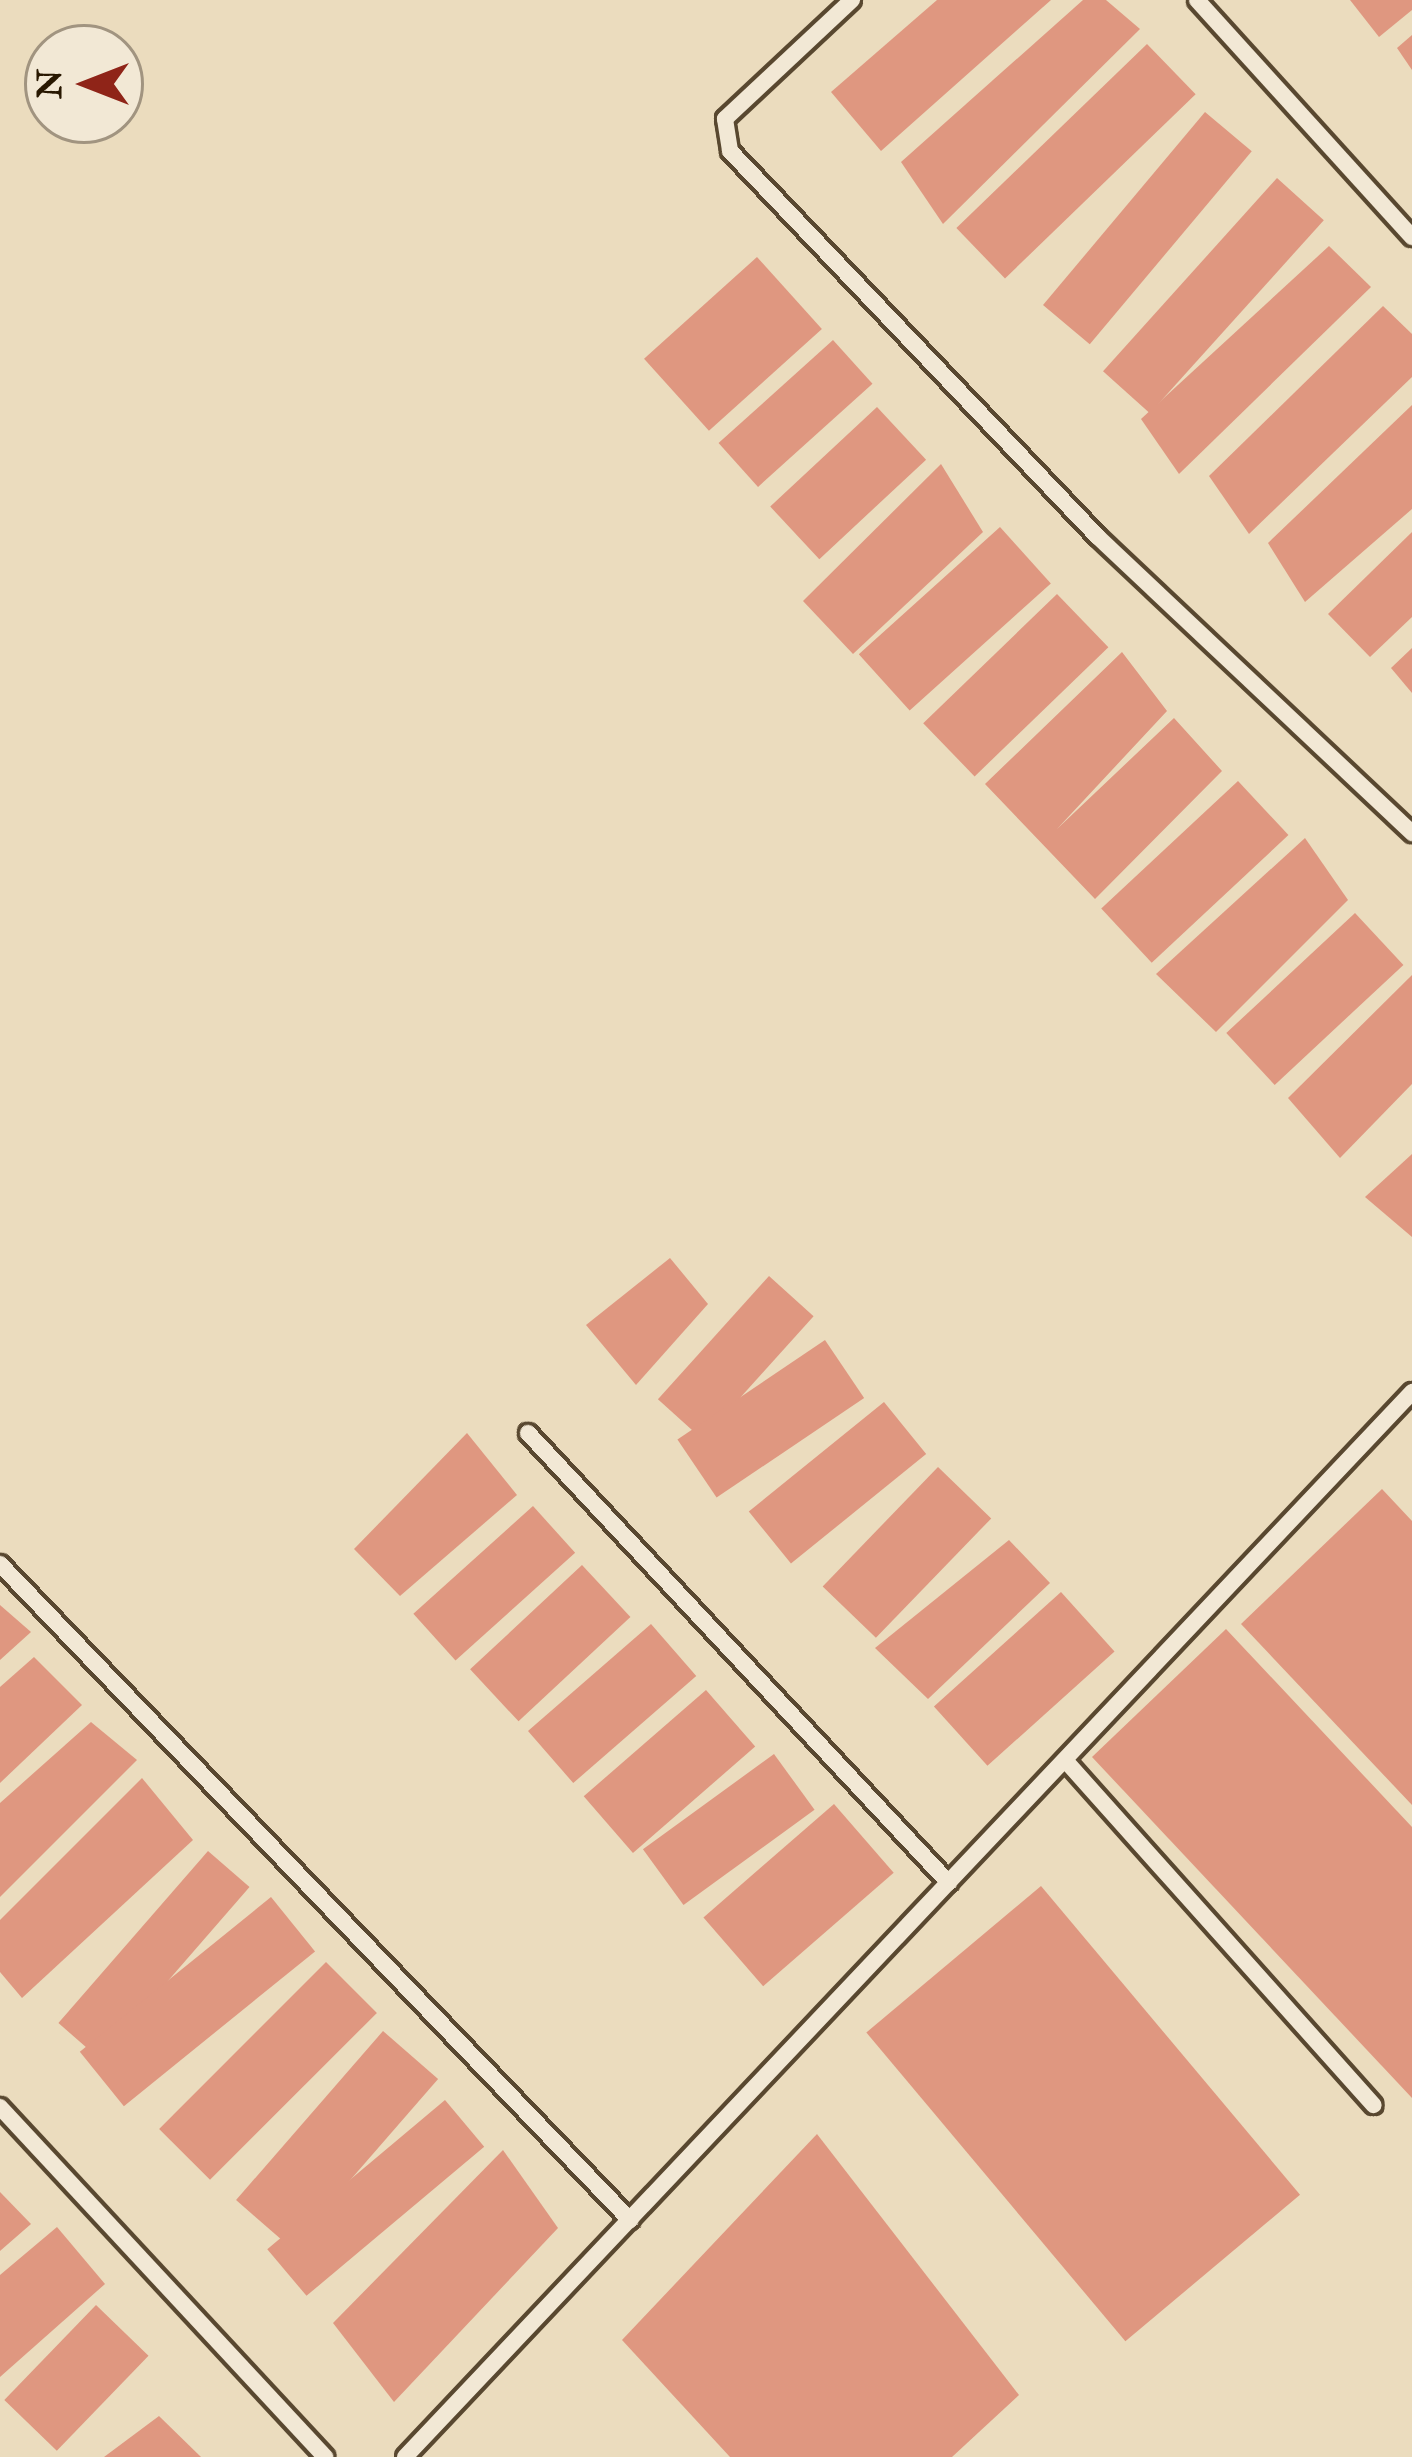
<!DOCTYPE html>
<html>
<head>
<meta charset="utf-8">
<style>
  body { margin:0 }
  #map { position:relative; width:1412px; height:2457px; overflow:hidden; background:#ebdcbe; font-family:"IM FELL Double Pica",serif }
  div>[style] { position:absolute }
  .building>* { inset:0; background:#df9780; transform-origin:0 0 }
  .roads { filter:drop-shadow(3px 0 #594830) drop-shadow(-3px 0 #594830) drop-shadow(0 3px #594830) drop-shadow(0 -3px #594830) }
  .service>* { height:16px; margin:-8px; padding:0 8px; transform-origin:8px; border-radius:8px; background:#f2e8d5 }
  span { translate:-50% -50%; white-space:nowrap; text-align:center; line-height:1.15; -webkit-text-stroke:9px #f2e8d5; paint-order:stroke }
  .north { position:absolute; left:24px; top:24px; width:120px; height:120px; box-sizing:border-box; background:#f2e8d5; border:3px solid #a19480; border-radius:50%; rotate:270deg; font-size:33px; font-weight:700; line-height:48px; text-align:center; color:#281700 }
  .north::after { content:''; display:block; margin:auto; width:42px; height:54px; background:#8f2418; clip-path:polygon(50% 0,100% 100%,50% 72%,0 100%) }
</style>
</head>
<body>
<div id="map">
  <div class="building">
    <i style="clip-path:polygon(937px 0,1051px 0,881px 151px,831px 92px)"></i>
    <i style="clip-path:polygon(1083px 0,1106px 0,1140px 29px,943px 224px,901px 162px)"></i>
    <i style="clip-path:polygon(1350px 0,1412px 0,1412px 10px,1379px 37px)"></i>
    <i style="clip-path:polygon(1412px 35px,1412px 70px,1397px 48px)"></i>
    <i style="left:1147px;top:44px;width:70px;height:265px;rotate:46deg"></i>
    <i style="left:1205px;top:112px;width:61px;height:252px;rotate:40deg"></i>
    <i style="left:1277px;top:178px;width:63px;height:260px;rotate:42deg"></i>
    <i style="clip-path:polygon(1329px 246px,1371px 287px,1179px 474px,1141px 419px)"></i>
    <i style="left:757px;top:257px;width:97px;height:152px;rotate:48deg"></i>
    <i style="clip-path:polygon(1383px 306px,1412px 334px,1412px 377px,1249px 534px,1209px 476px)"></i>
    <i style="left:833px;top:340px;width:59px;height:154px;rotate:48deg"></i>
    <i style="clip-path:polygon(1412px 405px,1412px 509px,1305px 602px,1268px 543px)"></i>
    <i style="left:877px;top:407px;width:72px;height:146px;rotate:47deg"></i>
    <i style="clip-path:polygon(941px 464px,983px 532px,853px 654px,803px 601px)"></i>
    <i style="left:1000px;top:527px;width:76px;height:190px;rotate:48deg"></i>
    <i style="clip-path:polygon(1412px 532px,1412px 617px,1370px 657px,1328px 614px)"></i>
    <i style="left:1057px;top:594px;width:74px;height:186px;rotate:46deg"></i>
    <i style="clip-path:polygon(1412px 648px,1412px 693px,1391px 668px)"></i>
    <i style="clip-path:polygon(1122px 652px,1167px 711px,1057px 829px,1174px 718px,1222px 771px,1095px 899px,985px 784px)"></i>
    <i style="left:1238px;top:781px;width:74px;height:187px;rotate:47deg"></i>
    <i style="clip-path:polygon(1305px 838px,1348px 900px,1216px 1032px,1156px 974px)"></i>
    <i style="left:1355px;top:913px;width:71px;height:176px;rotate:47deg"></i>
    <i style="clip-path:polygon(1412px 975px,1412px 1084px,1340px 1158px,1288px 1098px)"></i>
    <i style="clip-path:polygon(1412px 1154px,1412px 1237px,1365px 1197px)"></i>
    <i style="clip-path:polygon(670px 1258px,708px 1304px,636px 1385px,586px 1325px)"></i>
    <i style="left:769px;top:1276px;width:60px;height:166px;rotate:42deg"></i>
    <i style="left:825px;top:1340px;width:70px;height:178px;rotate:56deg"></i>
    <i style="left:884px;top:1402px;width:67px;height:174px;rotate:51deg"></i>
    <i style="clip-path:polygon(467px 1433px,517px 1495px,400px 1596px,354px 1549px)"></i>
    <i style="left:938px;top:1467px;width:74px;height:166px;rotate:44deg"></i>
    <i style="clip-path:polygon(1382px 1489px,1412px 1521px,1412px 1805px,1241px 1624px)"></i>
    <i style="left:533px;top:1506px;width:63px;height:161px;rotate:48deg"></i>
    <i style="clip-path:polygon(1009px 1540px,1050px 1583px,928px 1699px,875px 1648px)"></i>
    <i style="left:582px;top:1565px;width:71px;height:153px;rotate:47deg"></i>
    <i style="left:1061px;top:1592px;width:80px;height:171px;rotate:48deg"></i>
    <i style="clip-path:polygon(0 1605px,31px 1632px,0 1660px)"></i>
    <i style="left:651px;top:1624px;width:69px;height:163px;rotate:49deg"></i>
    <i style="clip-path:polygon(1226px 1629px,1412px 1827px,1412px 2098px,1092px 1757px)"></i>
    <i style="clip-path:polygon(34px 1657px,82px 1705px,0 1783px,0 1687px)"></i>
    <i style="left:706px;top:1690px;width:75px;height:162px;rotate:49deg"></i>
    <i style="clip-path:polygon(91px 1722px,137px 1760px,0 1897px,0 1803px)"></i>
    <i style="left:774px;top:1754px;width:69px;height:162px;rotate:54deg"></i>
    <i style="clip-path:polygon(142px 1778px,193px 1840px,22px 1998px,0 1972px,0 1920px)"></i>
    <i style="left:834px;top:1804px;width:91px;height:173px;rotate:49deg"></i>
    <i style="left:208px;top:1851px;width:55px;height:228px;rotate:41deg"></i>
    <i style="left:1041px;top:1886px;width:403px;height:228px;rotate:50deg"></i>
    <i style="left:271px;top:1897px;width:70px;height:246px;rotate:51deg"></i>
    <i style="left:326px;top:1962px;width:72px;height:236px;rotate:45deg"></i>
    <i style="left:383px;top:2031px;width:73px;height:224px;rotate:41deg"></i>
    <i style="left:445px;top:2100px;width:61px;height:232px;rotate:50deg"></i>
    <i style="clip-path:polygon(817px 2134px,1019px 2395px,952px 2457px,730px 2457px,622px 2340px)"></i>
    <i style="clip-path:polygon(503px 2150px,558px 2228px,394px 2402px,333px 2323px)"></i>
    <i style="clip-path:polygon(0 2192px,31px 2224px,0 2251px)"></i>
    <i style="clip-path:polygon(57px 2227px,105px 2284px,0 2377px,0 2275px)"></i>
    <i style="left:96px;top:2305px;width:73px;height:132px;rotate:44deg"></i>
    <i style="clip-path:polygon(159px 2416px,201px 2457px,104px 2457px)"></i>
  </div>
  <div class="roads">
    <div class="service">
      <i style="left:852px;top:0;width:174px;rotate:136.9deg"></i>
      <i style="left:725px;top:119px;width:32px;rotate:81deg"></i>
      <i style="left:730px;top:151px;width:533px;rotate:46.37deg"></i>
      <i style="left:1098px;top:537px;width:432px;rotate:43.3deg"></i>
      <i style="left:1197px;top:0;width:320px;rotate:47.8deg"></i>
      <i style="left:528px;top:1433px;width:616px;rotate:46.91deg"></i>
      <i style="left:0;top:1564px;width:910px;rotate:46.16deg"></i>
      <i style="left:1065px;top:1760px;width:463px;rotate:48.2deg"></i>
      <i style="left:0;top:2107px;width:478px;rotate:47.1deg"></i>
      <i style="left:405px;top:2457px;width:1466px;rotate:-46.6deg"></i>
    </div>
  </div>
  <div class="north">N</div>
</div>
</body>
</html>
